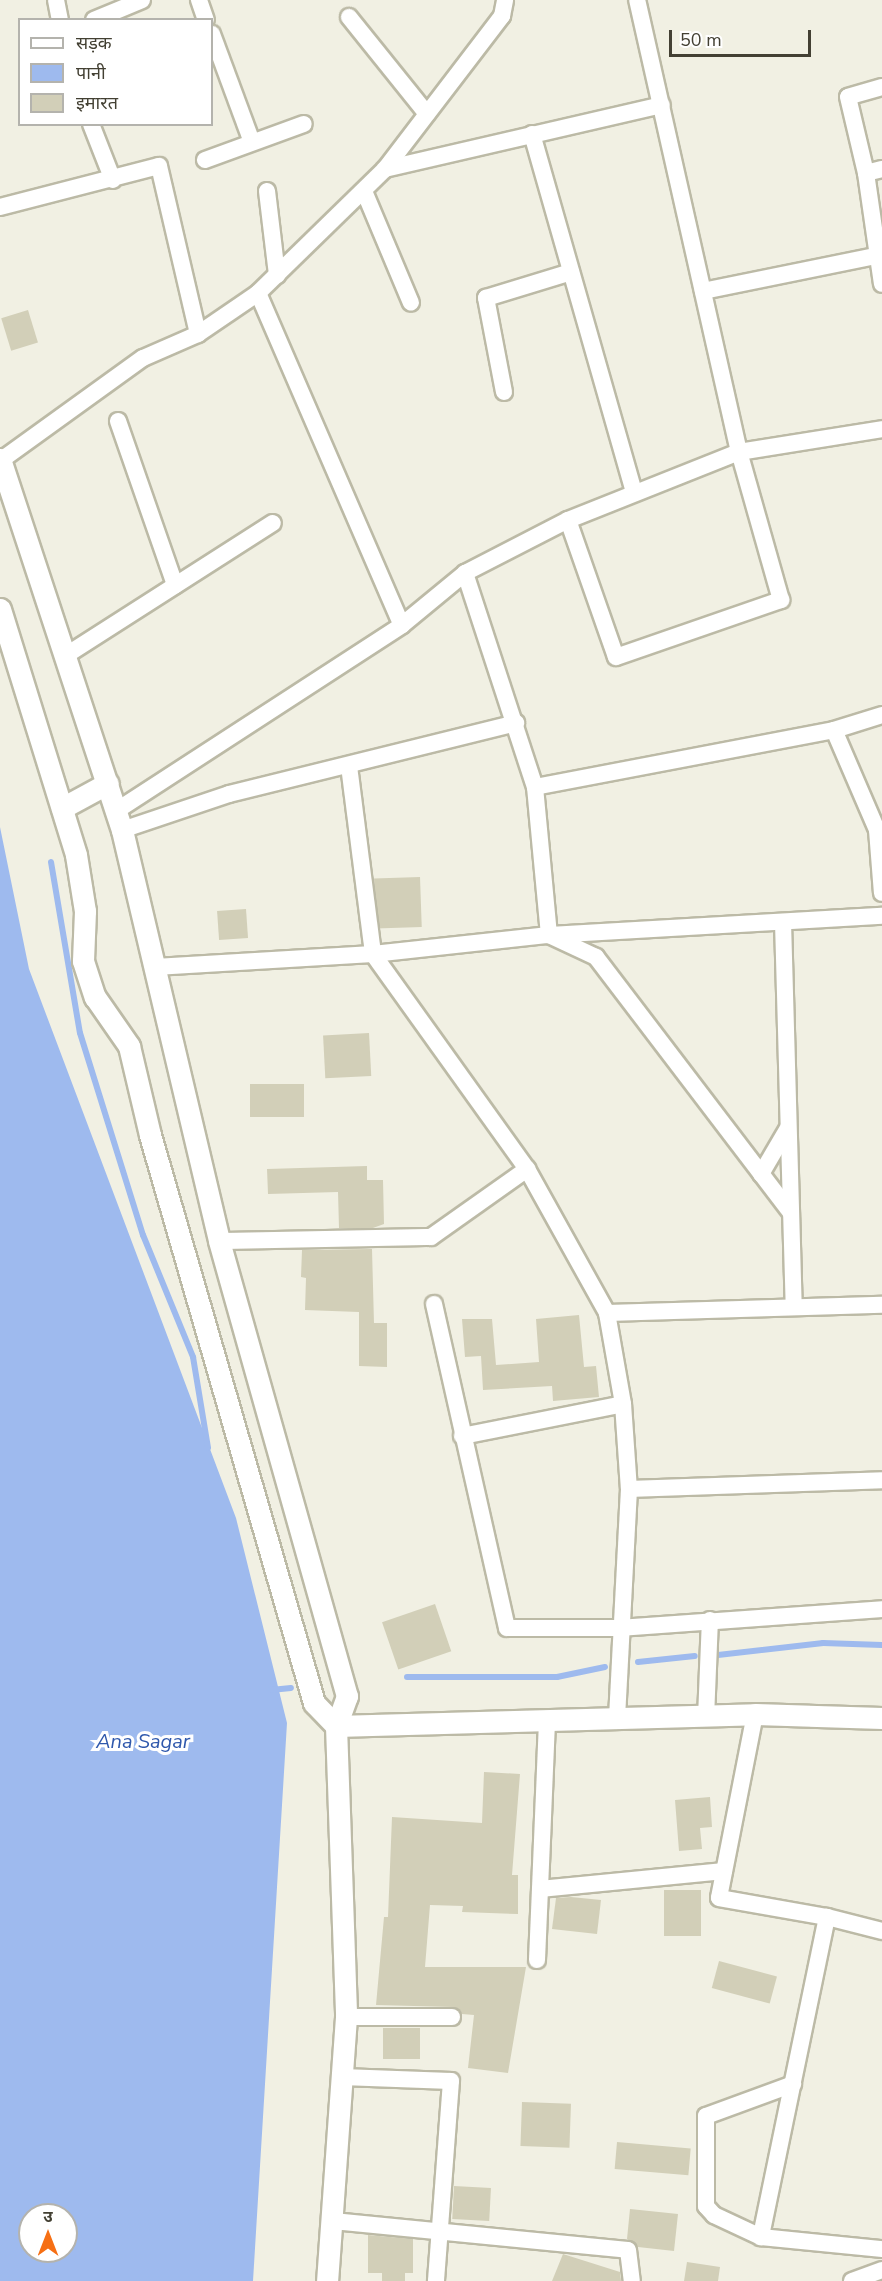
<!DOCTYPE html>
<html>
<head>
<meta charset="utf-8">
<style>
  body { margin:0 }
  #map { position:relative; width:882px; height:2281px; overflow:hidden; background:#f1f0e3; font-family:"Nunito Sans","Noto Sans Devanagari",sans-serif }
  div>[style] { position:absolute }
  .water>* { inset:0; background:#9ebaee }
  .stream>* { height:6px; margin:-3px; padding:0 3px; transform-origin:3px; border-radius:3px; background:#9ebaee }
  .building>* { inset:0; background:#d2cfb8; transform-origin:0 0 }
  .roads { filter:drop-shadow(2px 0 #bcbaa6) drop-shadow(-2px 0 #bcbaa6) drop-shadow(0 2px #bcbaa6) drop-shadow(0 -2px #bcbaa6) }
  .minor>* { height:16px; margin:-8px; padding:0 8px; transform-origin:8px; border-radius:8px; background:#fff }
  .tertiary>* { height:21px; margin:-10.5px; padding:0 10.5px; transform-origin:10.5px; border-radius:10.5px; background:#fff }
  span { translate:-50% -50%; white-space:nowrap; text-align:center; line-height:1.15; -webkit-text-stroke:6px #fff; paint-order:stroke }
  .water-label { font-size:20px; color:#2f58ac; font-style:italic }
  .legend { position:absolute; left:18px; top:18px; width:195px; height:108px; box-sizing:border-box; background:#fff; border:2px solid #b4b3ad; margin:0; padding:8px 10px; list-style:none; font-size:18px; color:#434033 }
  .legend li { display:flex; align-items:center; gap:12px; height:30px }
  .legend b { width:30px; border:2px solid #b4b3ad }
  .north { position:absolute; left:18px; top:2203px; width:60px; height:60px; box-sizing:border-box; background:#fff; border:2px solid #b4b3ad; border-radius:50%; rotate:0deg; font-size:16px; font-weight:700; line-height:24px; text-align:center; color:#434033 }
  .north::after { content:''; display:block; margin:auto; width:21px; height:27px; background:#f66f14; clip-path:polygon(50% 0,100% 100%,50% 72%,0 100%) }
  .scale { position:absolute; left:669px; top:30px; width:142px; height:27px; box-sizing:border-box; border:3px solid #434033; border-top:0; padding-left:8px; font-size:18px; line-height:21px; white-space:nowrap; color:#434033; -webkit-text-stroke:4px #fff; paint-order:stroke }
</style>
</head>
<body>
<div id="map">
  <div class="water">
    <i style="clip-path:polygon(evenodd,0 827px,29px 969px,236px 1518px,287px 1723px,253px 2281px,0 2281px,0 827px,30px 2215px,66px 2215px,66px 2251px,30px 2251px,30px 2215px)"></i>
  </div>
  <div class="stream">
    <i style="left:51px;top:862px;width:173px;rotate:80.4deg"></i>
    <i style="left:80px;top:1033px;width:212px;rotate:72.7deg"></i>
    <i style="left:143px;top:1235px;width:132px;rotate:67.7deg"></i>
    <i style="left:193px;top:1357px;width:92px;rotate:80.6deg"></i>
    <i style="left:718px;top:1655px;width:106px;rotate:-6.5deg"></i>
    <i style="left:823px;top:1643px;width:59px;rotate:1.9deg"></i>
    <i style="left:638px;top:1662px;width:57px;rotate:-6deg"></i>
    <i style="left:407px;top:1677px;width:150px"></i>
    <i style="left:557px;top:1677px;width:49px;rotate:-11.8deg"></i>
    <i style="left:271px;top:1690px;width:20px;rotate:-6deg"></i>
  </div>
  <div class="building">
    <i style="left:28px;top:310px;width:34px;height:28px;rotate:73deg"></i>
    <i style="left:420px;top:877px;width:50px;height:46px;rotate:88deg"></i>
    <i style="left:246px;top:909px;width:29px;height:29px;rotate:86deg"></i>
    <i style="left:369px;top:1033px;width:43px;height:46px;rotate:87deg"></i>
    <i style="left:250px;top:1084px;width:54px;height:33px"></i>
    <i style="clip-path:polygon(367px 1166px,367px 1180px,383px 1180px,384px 1224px,373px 1228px,339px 1228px,338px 1192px,268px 1194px,267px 1169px)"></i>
    <i style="clip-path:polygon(372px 1249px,374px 1323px,387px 1323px,387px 1367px,359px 1366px,359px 1312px,305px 1310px,306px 1278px,301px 1277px,302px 1250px)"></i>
    <i style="clip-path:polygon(579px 1315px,584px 1367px,596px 1366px,599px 1397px,553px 1401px,552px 1386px,483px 1390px,481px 1356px,465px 1357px,462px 1319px,492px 1319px,496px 1365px,539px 1362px,536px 1319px)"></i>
    <i style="left:435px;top:1604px;width:50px;height:56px;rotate:71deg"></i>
    <i style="clip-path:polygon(484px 1772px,520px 1774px,512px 1875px,518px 1875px,518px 1914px,462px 1912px,463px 1906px,430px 1905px,425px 1967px,526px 1967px,508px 2073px,468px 2068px,474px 2015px,462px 2014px,452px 2007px,376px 2005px,384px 1917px,388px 1917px,392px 1817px,482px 1823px)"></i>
    <i style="clip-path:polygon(710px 1797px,712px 1827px,700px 1828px,702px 1849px,679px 1851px,675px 1800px)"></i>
    <i style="left:664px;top:1890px;width:37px;height:46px"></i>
    <i style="clip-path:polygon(571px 1897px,601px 1900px,597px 1934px,552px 1929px,556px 1898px)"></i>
    <i style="left:719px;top:1961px;width:60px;height:28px;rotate:15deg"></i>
    <i style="left:383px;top:2028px;width:37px;height:31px"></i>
    <i style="left:522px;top:2102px;width:49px;height:44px;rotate:2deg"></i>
    <i style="left:617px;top:2142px;width:74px;height:27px;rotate:5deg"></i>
    <i style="left:454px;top:2186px;width:37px;height:33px;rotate:3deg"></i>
    <i style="clip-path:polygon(630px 2209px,678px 2214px,674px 2251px,638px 2247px,627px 2239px)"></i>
    <i style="clip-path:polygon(368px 2235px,413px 2239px,413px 2273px,405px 2273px,405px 2281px,382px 2281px,382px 2273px,368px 2273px)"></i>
    <i style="clip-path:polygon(563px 2254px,620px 2272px,621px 2281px,552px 2281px)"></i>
    <i style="clip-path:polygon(687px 2262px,720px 2267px,718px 2281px,684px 2281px)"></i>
  </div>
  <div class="roads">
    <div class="minor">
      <i style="left:56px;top:0;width:20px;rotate:79deg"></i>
      <i style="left:199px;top:0;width:21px;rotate:71deg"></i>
      <i style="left:349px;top:17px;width:124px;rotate:51.2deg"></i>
      <i style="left:94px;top:20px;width:52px;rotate:-22.6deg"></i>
      <i style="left:212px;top:34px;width:115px;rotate:69.7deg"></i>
      <i style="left:882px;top:87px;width:35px;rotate:164deg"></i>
      <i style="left:848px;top:97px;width:78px;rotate:76.7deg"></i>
      <i style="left:866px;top:173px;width:112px;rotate:81.8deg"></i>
      <i style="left:91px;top:124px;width:60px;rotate:68.6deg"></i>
      <i style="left:532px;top:134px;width:373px;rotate:74.1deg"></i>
      <i style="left:205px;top:160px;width:105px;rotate:-20deg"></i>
      <i style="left:385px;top:169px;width:284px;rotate:-13deg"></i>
      <i style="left:866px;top:173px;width:16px;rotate:-14deg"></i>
      <i style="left:267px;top:191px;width:85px;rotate:83.2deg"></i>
      <i style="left:364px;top:191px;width:121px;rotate:67.2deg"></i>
      <i style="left:0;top:207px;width:164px;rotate:-14.5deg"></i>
      <i style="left:159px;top:166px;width:172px;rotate:76.9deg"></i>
      <i style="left:703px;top:291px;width:176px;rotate:-11.5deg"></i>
      <i style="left:258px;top:293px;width:362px;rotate:66.6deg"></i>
      <i style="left:504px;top:392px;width:96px;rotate:-100.8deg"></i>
      <i style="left:486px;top:298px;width:89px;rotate:-17deg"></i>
      <i style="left:118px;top:421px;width:174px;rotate:70.8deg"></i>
      <i style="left:0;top:461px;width:176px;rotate:-35.8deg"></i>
      <i style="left:143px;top:358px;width:60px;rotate:-23.6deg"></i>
      <i style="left:198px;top:334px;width:73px;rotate:-34.3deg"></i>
      <i style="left:258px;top:293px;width:177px;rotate:-44.3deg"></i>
      <i style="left:385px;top:169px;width:193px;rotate:-52.6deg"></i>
      <i style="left:502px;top:16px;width:16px;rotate:-79deg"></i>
      <i style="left:568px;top:520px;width:145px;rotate:70.7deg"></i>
      <i style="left:616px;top:657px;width:175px;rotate:-19.1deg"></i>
      <i style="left:781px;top:600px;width:154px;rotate:-105.8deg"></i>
      <i style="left:739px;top:452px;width:463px;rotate:-102.7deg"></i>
      <i style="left:465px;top:573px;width:225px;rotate:71.9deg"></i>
      <i style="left:535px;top:787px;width:149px;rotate:84.6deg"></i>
      <i style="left:549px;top:935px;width:52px;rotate:25.1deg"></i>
      <i style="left:596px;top:957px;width:320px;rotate:52.7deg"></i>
      <i style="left:68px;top:654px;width:243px;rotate:-32.6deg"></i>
      <i style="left:834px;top:730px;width:109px;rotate:66.7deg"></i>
      <i style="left:877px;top:830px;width:63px;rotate:85.5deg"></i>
      <i style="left:349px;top:766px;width:190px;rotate:82.7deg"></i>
      <i style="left:373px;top:954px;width:264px;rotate:54.4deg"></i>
      <i style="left:527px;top:1169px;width:165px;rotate:60.9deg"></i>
      <i style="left:607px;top:1313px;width:92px;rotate:80deg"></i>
      <i style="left:623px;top:1404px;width:85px;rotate:86deg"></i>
      <i style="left:629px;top:1489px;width:228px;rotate:93deg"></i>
      <i style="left:535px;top:787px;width:304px;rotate:-10.8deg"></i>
      <i style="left:834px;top:730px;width:50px;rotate:-17.4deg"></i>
      <i style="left:116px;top:811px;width:341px;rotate:-33deg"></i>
      <i style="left:402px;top:625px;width:82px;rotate:-39.5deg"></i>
      <i style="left:465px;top:573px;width:116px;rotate:-27.2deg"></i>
      <i style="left:568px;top:520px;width:184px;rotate:-21.7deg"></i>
      <i style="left:739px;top:452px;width:145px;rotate:-9.1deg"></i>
      <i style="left:122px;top:830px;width:113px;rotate:-18.6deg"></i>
      <i style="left:229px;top:794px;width:296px;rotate:-13.9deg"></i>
      <i style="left:783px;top:922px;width:384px;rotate:88.4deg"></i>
      <i style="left:155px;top:967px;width:218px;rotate:-3.4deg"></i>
      <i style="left:373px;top:954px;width:177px;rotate:-6.2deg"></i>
      <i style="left:549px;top:935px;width:334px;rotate:-3.3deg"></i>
      <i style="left:761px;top:1174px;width:53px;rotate:-59.6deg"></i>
      <i style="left:219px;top:1241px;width:212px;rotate:-1.1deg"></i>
      <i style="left:431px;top:1237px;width:118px;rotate:-35.3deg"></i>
      <i style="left:434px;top:1304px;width:332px;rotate:77.3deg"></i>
      <i style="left:507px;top:1628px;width:112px"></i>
      <i style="left:619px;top:1628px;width:264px;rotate:-4.1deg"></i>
      <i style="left:607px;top:1313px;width:275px;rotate:-1.7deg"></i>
      <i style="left:462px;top:1436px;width:164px;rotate:-11.2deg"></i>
      <i style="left:629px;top:1489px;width:253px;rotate:-2deg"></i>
      <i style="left:755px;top:1714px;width:187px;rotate:101.1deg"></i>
      <i style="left:719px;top:1898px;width:110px;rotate:10deg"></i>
      <i style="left:827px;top:1917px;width:327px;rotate:101.7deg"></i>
      <i style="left:761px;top:2237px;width:122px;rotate:5.7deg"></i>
      <i style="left:706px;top:1718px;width:98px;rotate:-87.7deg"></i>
      <i style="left:540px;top:1889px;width:185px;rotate:-5.6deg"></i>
      <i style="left:827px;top:1917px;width:57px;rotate:14.3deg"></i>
      <i style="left:537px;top:1960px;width:239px;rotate:-87.6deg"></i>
      <i style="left:346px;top:2017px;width:106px"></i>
      <i style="left:342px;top:2077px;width:109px;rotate:2.1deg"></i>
      <i style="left:451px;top:2081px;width:201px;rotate:94.3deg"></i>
      <i style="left:333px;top:2221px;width:296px;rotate:5.6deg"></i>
      <i style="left:628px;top:2250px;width:31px;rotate:83deg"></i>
      <i style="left:761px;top:2237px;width:52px;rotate:-154.9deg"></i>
      <i style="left:714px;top:2215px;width:12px;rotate:-132deg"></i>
      <i style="left:706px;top:2206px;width:90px;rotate:-90deg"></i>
      <i style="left:706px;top:2116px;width:93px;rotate:-20.2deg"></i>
      <i style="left:852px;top:2281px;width:32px;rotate:-20deg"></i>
    </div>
    <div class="tertiary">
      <i style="left:0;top:459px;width:391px;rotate:71.8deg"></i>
      <i style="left:122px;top:830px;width:422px;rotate:76.7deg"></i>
      <i style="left:219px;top:1241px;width:473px;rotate:74.3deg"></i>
      <i style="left:347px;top:1696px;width:32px;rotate:110deg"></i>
      <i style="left:336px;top:1726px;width:291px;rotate:88deg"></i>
      <i style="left:346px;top:2017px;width:265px;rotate:94.1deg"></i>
      <i style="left:0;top:609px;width:257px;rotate:72.8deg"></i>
      <i style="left:76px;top:855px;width:57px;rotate:80.9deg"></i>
      <i style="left:85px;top:911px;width:50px;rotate:92.3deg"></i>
      <i style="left:83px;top:961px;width:38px;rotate:72deg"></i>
      <i style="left:95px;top:997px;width:60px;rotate:55.2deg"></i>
      <i style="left:129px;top:1046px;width:91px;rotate:76.7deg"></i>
      <i style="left:150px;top:1135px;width:591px;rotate:73.89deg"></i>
      <i style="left:314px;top:1703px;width:32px;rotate:46deg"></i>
      <i style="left:336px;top:1726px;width:419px;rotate:-1.6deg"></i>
      <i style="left:755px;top:1714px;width:127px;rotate:1.8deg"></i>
      <i style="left:62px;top:808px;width:52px;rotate:-28.5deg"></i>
    </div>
  </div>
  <div class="water-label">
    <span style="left:143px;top:1741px">Ana Sagar</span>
  </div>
  <ul class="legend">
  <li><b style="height:8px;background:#fff"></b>सड़क</li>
  <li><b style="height:16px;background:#9ebaee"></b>पानी</li>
  <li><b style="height:16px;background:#d2cfb8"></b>इमारत</li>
  </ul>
  <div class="north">उ</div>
  <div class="scale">50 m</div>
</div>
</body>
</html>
